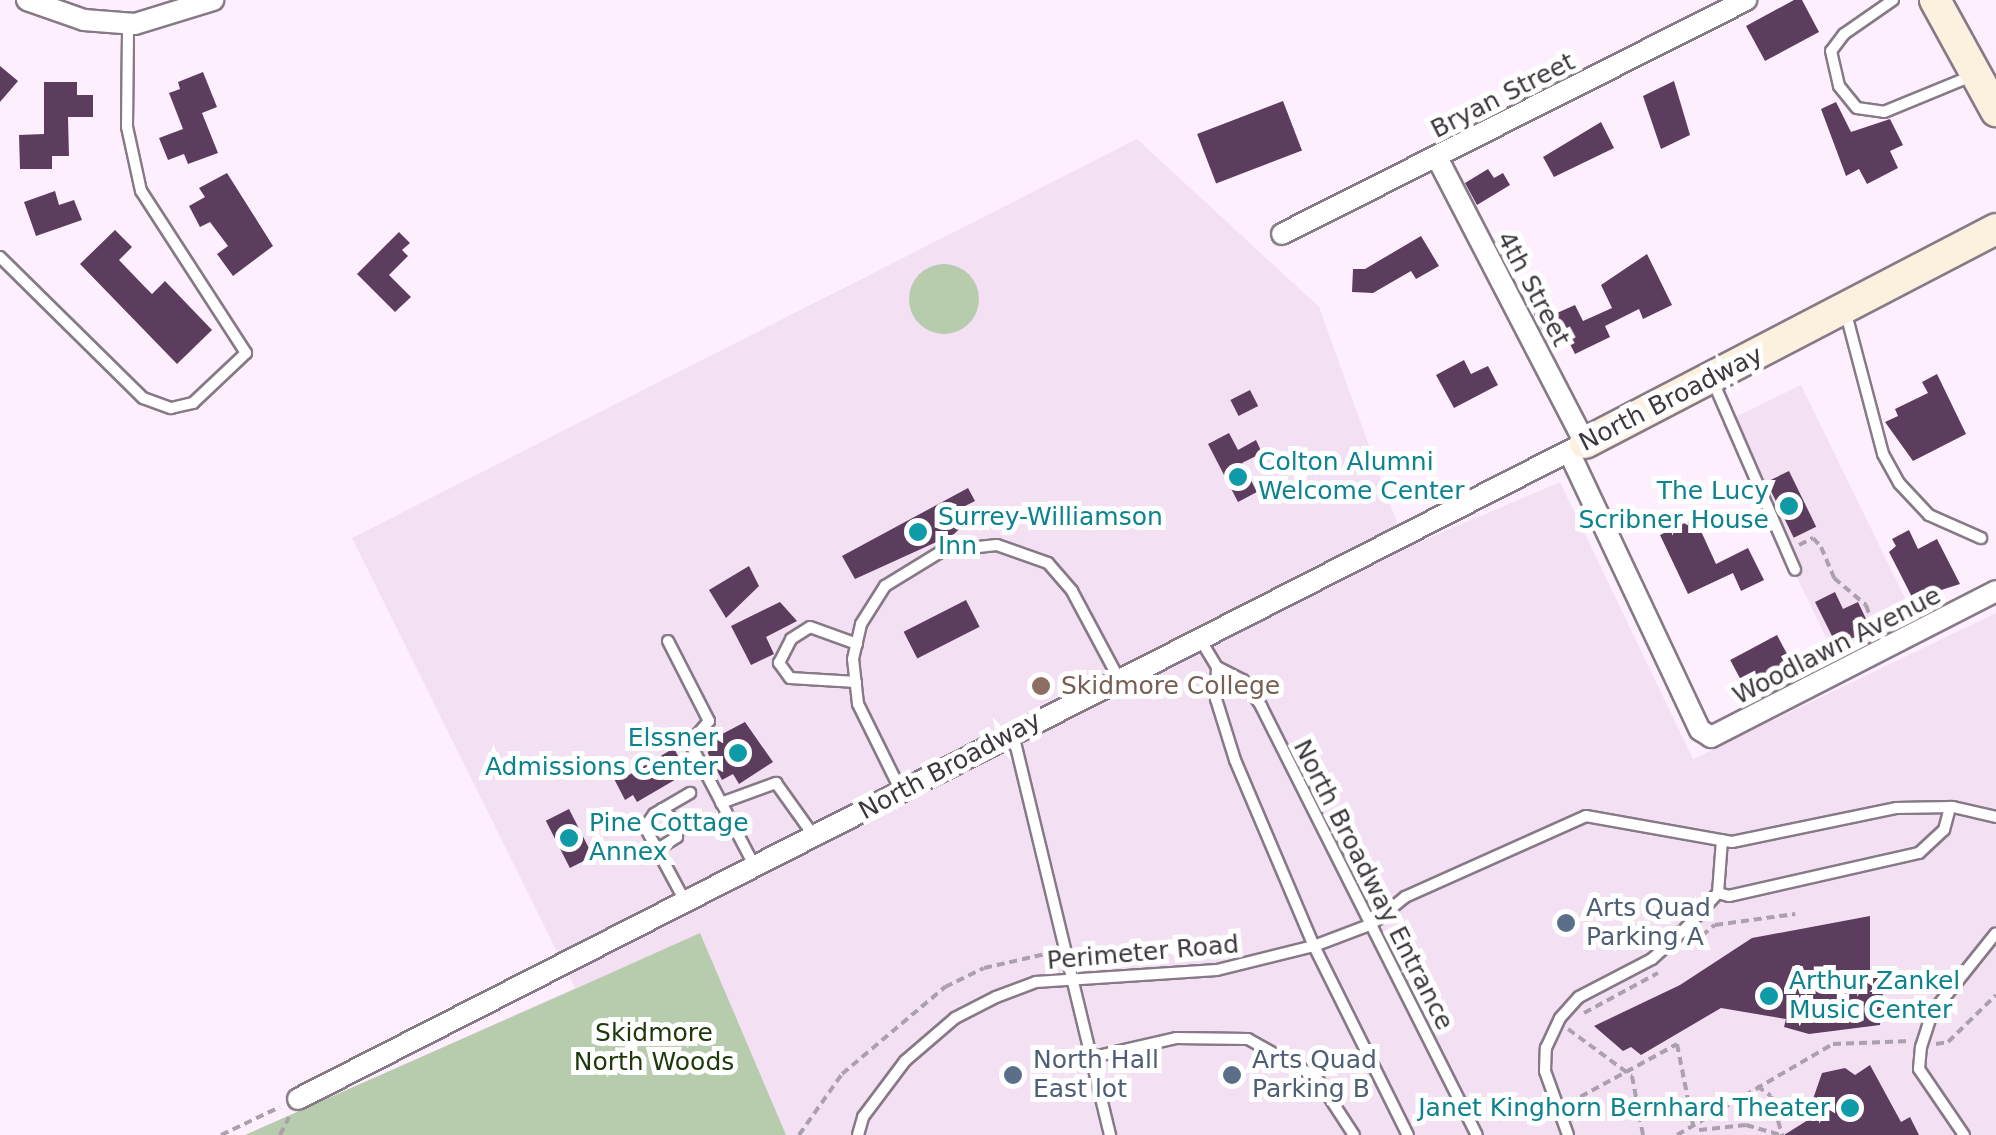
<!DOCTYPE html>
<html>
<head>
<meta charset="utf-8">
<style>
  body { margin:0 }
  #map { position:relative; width:1996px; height:1135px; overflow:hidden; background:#feeffe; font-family:"DejaVu Sans",sans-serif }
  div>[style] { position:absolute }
  .built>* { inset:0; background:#f3e0f3; transform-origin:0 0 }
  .green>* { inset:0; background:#b7cbad }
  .round { border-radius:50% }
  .building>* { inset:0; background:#5d3d5e; transform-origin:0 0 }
  .path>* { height:4px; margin-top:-2px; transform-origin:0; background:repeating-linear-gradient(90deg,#aba0ab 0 8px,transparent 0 13px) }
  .roads { filter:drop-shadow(2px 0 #877a87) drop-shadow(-2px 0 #877a87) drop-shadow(0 2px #877a87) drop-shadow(0 -2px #877a87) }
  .lane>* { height:10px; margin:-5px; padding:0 5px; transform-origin:5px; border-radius:5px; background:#fff }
  .street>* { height:20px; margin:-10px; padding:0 10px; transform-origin:10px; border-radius:10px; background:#fff }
  .secondary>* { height:30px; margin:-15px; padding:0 15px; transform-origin:15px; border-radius:15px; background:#fcf1de }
  .dots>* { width:28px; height:28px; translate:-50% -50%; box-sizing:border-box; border:5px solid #fff; border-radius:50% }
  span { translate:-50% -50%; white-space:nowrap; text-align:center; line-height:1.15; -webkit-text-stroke:10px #fff; paint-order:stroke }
  .street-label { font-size:25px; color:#3e383e }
  .culture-label { font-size:25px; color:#0d838f }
  .left { translate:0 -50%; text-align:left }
  .right { translate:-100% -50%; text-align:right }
  .education-label { font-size:25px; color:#785e54 }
  .service-label { font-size:25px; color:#4e5e75 }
  .park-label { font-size:25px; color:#1d380a }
</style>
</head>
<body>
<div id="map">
  <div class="built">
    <i style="clip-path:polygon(1137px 139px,1319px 307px,1406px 548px,1560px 482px,1693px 759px,1996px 613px,1996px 1135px,245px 1135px,575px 988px,352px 538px)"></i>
    <i style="left:1801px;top:385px;width:264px;height:88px;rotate:64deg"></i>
  </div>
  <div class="green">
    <i class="round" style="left:909px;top:264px;width:70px;height:70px"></i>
    <i style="clip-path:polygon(700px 933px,786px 1135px,245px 1135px,575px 989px)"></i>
  </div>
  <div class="building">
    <i style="clip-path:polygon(1794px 0,1802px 0,1819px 32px,1765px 61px,1746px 26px)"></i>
    <i style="clip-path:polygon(0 66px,18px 81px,0 102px)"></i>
    <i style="clip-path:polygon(203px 72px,217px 107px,202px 113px,218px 153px,188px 164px,184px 154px,168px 160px,159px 138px,183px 129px,169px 93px,180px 89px,178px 82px)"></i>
    <i style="clip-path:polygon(1674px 81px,1690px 135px,1661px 149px,1643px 96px)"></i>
    <i style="clip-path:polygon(44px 82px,77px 82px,77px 95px,93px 95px,93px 117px,68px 117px,69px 156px,52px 156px,52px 169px,20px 169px,19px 135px,44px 134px)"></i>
    <i style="left:1283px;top:101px;width:53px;height:92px;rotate:69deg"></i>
    <i style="clip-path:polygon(1836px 102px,1851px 132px,1890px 119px,1903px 145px,1890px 151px,1898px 168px,1867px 184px,1859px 169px,1846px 176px,1821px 109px)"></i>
    <i style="clip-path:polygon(1601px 122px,1614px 148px,1554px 177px,1543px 157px)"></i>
    <i style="clip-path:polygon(1488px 169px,1494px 178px,1503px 173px,1510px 185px,1477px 205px,1465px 183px)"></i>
    <i style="clip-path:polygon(227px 173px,273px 246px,233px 276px,217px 254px,228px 246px,210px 222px,200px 227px,189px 206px,205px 197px,199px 188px)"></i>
    <i style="clip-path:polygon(55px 191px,59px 205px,74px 200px,82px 220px,36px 236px,24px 202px)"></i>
    <i style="clip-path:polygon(115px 230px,132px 247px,119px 260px,143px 285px,152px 294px,165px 281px,212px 330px,177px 364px,80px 264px)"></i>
    <i style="clip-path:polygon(399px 232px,410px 243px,402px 250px,408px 256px,389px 275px,411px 297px,395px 312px,357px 274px)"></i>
    <i style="clip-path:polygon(1421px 236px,1439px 266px,1416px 279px,1411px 271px,1373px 293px,1352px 292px,1353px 269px,1365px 269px)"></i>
    <i style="clip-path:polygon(1647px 254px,1672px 305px,1643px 319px,1639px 309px,1605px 326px,1610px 337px,1575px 354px,1564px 332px,1547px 340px,1532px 310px,1552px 301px,1557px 313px,1575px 305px,1583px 321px,1612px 308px,1601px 285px)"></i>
    <i style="clip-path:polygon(1464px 360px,1471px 374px,1488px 366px,1498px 385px,1454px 408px,1436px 375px)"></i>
    <i style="clip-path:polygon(1937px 374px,1966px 434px,1913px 461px,1885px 422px,1898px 416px,1895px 409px,1928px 393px,1922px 382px)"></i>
    <i style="left:1250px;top:390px;width:18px;height:22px;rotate:63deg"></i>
    <i style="clip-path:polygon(1229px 433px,1238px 450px,1256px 440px,1262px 453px,1242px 463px,1257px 492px,1238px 502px,1208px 444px)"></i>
    <i style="left:1789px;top:471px;width:62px;height:25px;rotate:64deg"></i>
    <i style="clip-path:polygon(968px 488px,975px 501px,961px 508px,968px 521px,954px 534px,855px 579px,842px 556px)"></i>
    <i style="clip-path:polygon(1695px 518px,1716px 564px,1748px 548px,1764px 580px,1741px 591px,1733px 573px,1688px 594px,1660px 535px)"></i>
    <i style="clip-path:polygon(1909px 530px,1918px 549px,1937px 539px,1960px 584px,1913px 599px,1889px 552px,1896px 546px,1892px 539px)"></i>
    <i style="clip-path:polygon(749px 566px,759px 586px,726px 618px,709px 590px)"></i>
    <i style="clip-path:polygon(1835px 592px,1843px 609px,1858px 602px,1867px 621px,1853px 628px,1857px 636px,1837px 646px,1815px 602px)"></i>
    <i style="left:966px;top:600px;width:30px;height:70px;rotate:63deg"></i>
    <i style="clip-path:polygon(780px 602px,797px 621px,766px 637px,774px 654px,751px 665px,731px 626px)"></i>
    <i style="left:1777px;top:635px;width:38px;height:53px;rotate:62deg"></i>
    <i style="clip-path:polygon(745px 722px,773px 762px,739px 784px,733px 774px,722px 780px,703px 744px)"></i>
    <i style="clip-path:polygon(674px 748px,684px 768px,678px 778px,637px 802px,633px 795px,625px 800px,610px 771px,623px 764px,629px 775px)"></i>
    <i style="left:569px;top:809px;width:53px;height:26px;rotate:63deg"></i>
    <i style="clip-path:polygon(1870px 916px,1870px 970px,1885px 970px,1880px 1025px,1809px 1034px,1784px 1027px,1786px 1019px,1721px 1008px,1641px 1055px,1631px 1047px,1623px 1051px,1594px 1026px,1680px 985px,1752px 938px)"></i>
    <i style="clip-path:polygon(1870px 1065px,1901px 1122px,1910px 1117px,1919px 1135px,1784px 1135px,1808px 1120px,1804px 1097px,1813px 1099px,1822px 1073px,1845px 1068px,1855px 1075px)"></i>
  </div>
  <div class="path">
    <i style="left:1799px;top:545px;width:16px;rotate:-27deg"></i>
    <i style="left:1813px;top:538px;width:12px;rotate:48deg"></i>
    <i style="left:1821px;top:547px;width:34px;rotate:67deg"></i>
    <i style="left:1834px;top:578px;width:42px;rotate:40.2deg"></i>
    <i style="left:1866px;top:605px;width:28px;rotate:71deg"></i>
    <i style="left:1692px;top:944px;width:30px;rotate:-40deg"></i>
    <i style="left:1715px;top:925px;width:81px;rotate:-7.8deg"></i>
    <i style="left:1584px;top:1013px;width:84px;rotate:-28.4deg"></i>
    <i style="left:1568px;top:1029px;width:79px;rotate:36.3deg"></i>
    <i style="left:1632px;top:1076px;width:60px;rotate:79.4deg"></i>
    <i style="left:1936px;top:1044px;width:12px;rotate:-9deg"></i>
    <i style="left:1948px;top:1042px;width:67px;rotate:-44.4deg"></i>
    <i style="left:1757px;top:1086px;width:17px;rotate:36deg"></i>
    <i style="left:1771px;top:1096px;width:41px;rotate:74.2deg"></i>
    <i style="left:1569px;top:1103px;width:123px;rotate:-28.6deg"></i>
    <i style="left:1677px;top:1044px;width:83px;rotate:78.8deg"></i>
    <i style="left:1699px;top:1130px;width:47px;rotate:-6.1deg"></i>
    <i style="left:1746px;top:1125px;width:35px;rotate:16deg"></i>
    <i style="left:221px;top:1135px;width:65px;rotate:-25.4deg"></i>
    <i style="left:280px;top:1135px;width:20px;rotate:-63deg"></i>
    <i style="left:799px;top:1135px;width:75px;rotate:-54.8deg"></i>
    <i style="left:842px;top:1074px;width:135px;rotate:-40.2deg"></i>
    <i style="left:945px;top:987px;width:43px;rotate:-26deg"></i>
    <i style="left:984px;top:968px;width:72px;rotate:-12.9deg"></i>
    <i style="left:1677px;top:1135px;width:181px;rotate:-30.3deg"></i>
    <i style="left:1833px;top:1044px;width:78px;rotate:-2.2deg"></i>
  </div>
  <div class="roads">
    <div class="lane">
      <i style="left:1893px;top:0;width:60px;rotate:145.2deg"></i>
      <i style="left:1844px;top:34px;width:21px;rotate:127deg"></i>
      <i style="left:1831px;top:51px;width:36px;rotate:77deg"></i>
      <i style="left:1839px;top:86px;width:28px;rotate:51deg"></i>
      <i style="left:1857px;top:108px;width:27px;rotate:8deg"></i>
      <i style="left:1884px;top:112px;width:97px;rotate:-22.3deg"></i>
      <i style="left:0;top:257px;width:201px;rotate:44.6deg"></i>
      <i style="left:143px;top:398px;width:30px;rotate:20deg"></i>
      <i style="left:171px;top:408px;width:23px;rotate:-13deg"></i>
      <i style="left:193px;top:403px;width:73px;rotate:-43.3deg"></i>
      <i style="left:246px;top:353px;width:193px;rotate:-122.9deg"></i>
      <i style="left:141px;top:191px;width:66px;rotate:-102.3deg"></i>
      <i style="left:127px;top:127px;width:103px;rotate:-89.4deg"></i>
      <i style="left:1845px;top:310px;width:149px;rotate:75.2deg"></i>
      <i style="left:1883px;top:454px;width:33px;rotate:61deg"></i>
      <i style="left:1899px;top:483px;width:44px;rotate:46.8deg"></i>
      <i style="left:1929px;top:515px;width:57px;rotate:23.9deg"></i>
      <i style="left:1712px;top:379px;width:208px;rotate:66.5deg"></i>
      <i style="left:1200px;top:639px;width:33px;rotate:59deg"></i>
      <i style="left:1217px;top:667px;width:29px;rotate:27deg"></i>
      <i style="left:1243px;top:680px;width:32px;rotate:55deg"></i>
      <i style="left:1261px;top:706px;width:480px;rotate:63.3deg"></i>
      <i style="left:668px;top:641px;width:90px;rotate:62.9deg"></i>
      <i style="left:709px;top:721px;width:29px;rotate:131deg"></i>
      <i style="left:690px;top:743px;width:140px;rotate:62.3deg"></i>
      <i style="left:1217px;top:667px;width:32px;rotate:92deg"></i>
      <i style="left:1216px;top:699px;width:64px;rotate:72.7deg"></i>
      <i style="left:1235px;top:760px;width:202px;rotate:67deg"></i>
      <i style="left:1314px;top:946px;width:211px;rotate:63.6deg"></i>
      <i style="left:856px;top:682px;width:66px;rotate:-176.5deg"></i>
      <i style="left:790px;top:678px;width:19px;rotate:-126deg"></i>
      <i style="left:779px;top:663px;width:27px;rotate:-63deg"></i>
      <i style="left:791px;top:639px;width:22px;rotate:-32deg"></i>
      <i style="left:810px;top:627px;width:50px;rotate:19.9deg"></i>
      <i style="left:1013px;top:734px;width:413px;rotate:76.4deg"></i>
      <i style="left:901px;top:791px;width:97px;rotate:-116.3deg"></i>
      <i style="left:858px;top:704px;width:45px;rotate:-96.3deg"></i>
      <i style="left:853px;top:659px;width:36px;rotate:-77deg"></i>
      <i style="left:861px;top:624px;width:45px;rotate:-57.7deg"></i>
      <i style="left:885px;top:586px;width:67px;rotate:-31.6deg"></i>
      <i style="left:942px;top:551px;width:55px;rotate:-6.2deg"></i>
      <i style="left:997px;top:545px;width:54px;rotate:19.4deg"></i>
      <i style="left:1048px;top:563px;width:37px;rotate:49deg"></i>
      <i style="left:1072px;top:591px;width:98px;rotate:61.9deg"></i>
      <i style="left:721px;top:803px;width:59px;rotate:-20deg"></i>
      <i style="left:776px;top:783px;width:65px;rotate:54.4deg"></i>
      <i style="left:661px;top:847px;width:19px;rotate:-32deg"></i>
      <i style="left:677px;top:837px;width:13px;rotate:-86deg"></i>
      <i style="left:678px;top:824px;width:22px;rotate:-137deg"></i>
      <i style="left:1718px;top:893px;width:11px;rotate:15deg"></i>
      <i style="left:1729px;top:896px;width:195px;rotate:-12.8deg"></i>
      <i style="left:1919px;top:853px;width:34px;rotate:-43deg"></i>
      <i style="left:1944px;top:830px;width:24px;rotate:-75deg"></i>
      <i style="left:686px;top:903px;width:86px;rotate:-118.3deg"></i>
      <i style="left:645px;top:827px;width:16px;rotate:-55deg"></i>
      <i style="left:654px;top:814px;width:42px;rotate:-30.3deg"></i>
      <i style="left:1093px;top:1057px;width:85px;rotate:-12.9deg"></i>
      <i style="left:1176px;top:1038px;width:72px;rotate:0.8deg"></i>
      <i style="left:1248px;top:1039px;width:78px;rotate:29.2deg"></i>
      <i style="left:1316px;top:1077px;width:69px;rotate:56.8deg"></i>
      <i style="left:858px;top:1135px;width:19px;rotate:-74deg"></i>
      <i style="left:863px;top:1117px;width:70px;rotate:-53.1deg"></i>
      <i style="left:905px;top:1061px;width:66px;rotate:-40.7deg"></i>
      <i style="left:955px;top:1018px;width:46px;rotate:-27.1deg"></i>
      <i style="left:996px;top:997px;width:43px;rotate:-20.6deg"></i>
      <i style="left:1036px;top:982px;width:181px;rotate:-3.8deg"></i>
      <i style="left:1217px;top:970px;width:100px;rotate:-13.9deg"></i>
      <i style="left:1314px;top:946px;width:62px;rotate:-20.8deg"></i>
      <i style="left:1372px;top:924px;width:43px;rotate:-39.3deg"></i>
      <i style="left:1405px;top:897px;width:198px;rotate:-24.1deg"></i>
      <i style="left:1586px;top:816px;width:148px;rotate:10.1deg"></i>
      <i style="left:1732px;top:842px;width:167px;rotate:-11.7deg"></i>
      <i style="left:1896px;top:808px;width:57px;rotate:-1deg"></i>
      <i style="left:1953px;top:807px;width:44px;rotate:13.1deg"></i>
      <i style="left:1568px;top:1135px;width:68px;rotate:-109.8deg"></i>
      <i style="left:1545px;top:1071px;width:23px;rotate:-88deg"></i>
      <i style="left:1546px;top:1048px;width:33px;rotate:-65deg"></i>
      <i style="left:1560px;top:1018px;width:28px;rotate:-48deg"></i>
      <i style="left:1579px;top:997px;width:82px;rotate:-27.5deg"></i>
      <i style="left:1652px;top:959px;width:45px;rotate:-42.3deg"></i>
      <i style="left:1685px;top:929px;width:49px;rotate:-47.5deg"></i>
      <i style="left:1718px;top:893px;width:53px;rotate:-85.7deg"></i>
      <i style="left:1964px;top:1135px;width:80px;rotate:-124.3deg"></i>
      <i style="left:1919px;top:1069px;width:22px;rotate:-85deg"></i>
      <i style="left:1921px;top:1047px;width:36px;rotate:-72deg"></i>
      <i style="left:1932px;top:1013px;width:102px;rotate:-51.3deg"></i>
    </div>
    <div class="street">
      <i style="left:27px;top:0;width:60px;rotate:19.3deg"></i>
      <i style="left:84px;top:20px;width:51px;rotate:4.5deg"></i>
      <i style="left:135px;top:24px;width:82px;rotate:-17.1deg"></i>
      <i style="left:1282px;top:234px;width:520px;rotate:-26.76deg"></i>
      <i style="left:1569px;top:452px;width:307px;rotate:64.8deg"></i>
      <i style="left:1700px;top:730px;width:13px;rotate:32deg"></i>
      <i style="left:1711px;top:737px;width:320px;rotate:-27.1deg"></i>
      <i style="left:298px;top:1099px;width:1445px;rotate:-27.01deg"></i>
      <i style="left:1585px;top:443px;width:321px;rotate:-117.4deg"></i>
    </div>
    <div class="secondary">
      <i style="left:1935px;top:0;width:127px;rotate:61.2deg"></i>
      <i style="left:1585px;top:443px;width:463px;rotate:-27.5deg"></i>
    </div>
  </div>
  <div class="dots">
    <i style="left:1238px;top:477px;background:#0f9aa8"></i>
    <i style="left:1789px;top:506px;background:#0f9aa8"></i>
    <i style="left:918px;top:532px;background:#0f9aa8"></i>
    <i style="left:1041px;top:686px;background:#8d6e63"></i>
    <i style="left:738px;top:753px;background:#0f9aa8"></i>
    <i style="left:569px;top:838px;background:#0f9aa8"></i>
    <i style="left:1566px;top:923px;background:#5c6f8a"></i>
    <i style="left:1769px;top:996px;background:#0f9aa8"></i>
    <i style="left:1013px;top:1075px;background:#5c6f8a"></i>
    <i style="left:1232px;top:1075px;background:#5c6f8a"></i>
    <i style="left:1850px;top:1108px;background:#0f9aa8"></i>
  </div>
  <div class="street-label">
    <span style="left:1503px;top:96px;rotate:-27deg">Bryan Street</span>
    <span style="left:1533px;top:289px;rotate:62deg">4th Street</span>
    <span style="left:1671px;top:399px;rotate:-27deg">North Broadway</span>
    <span style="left:1837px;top:646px;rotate:-27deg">Woodlawn Avenue</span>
    <span style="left:950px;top:766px;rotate:-28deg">North Broadway</span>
    <span style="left:1373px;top:885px;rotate:63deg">North Broadway Entrance</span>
    <span style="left:1143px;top:953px;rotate:-5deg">Perimeter Road</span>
  </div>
  <div class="culture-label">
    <span class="left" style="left:1258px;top:477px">Colton Alumni<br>Welcome Center</span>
    <span class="right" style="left:1769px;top:506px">The Lucy<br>Scribner House</span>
    <span class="left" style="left:938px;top:532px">Surrey-Williamson<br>Inn</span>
    <span class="right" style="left:718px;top:753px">Elssner<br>Admissions Center</span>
    <span class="left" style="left:589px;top:838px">Pine Cottage<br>Annex</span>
    <span class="left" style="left:1789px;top:996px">Arthur Zankel<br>Music Center</span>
    <span class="right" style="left:1830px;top:1108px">Janet Kinghorn Bernhard Theater</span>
  </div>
  <div class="education-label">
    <span class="left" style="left:1061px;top:686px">Skidmore College</span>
  </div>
  <div class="service-label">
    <span class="left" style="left:1586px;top:923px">Arts Quad<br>Parking A</span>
    <span class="left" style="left:1033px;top:1075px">North Hall<br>East lot</span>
    <span class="left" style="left:1252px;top:1075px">Arts Quad<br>Parking B</span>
  </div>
  <div class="park-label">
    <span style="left:654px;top:1048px">Skidmore<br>North Woods</span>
  </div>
</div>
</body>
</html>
